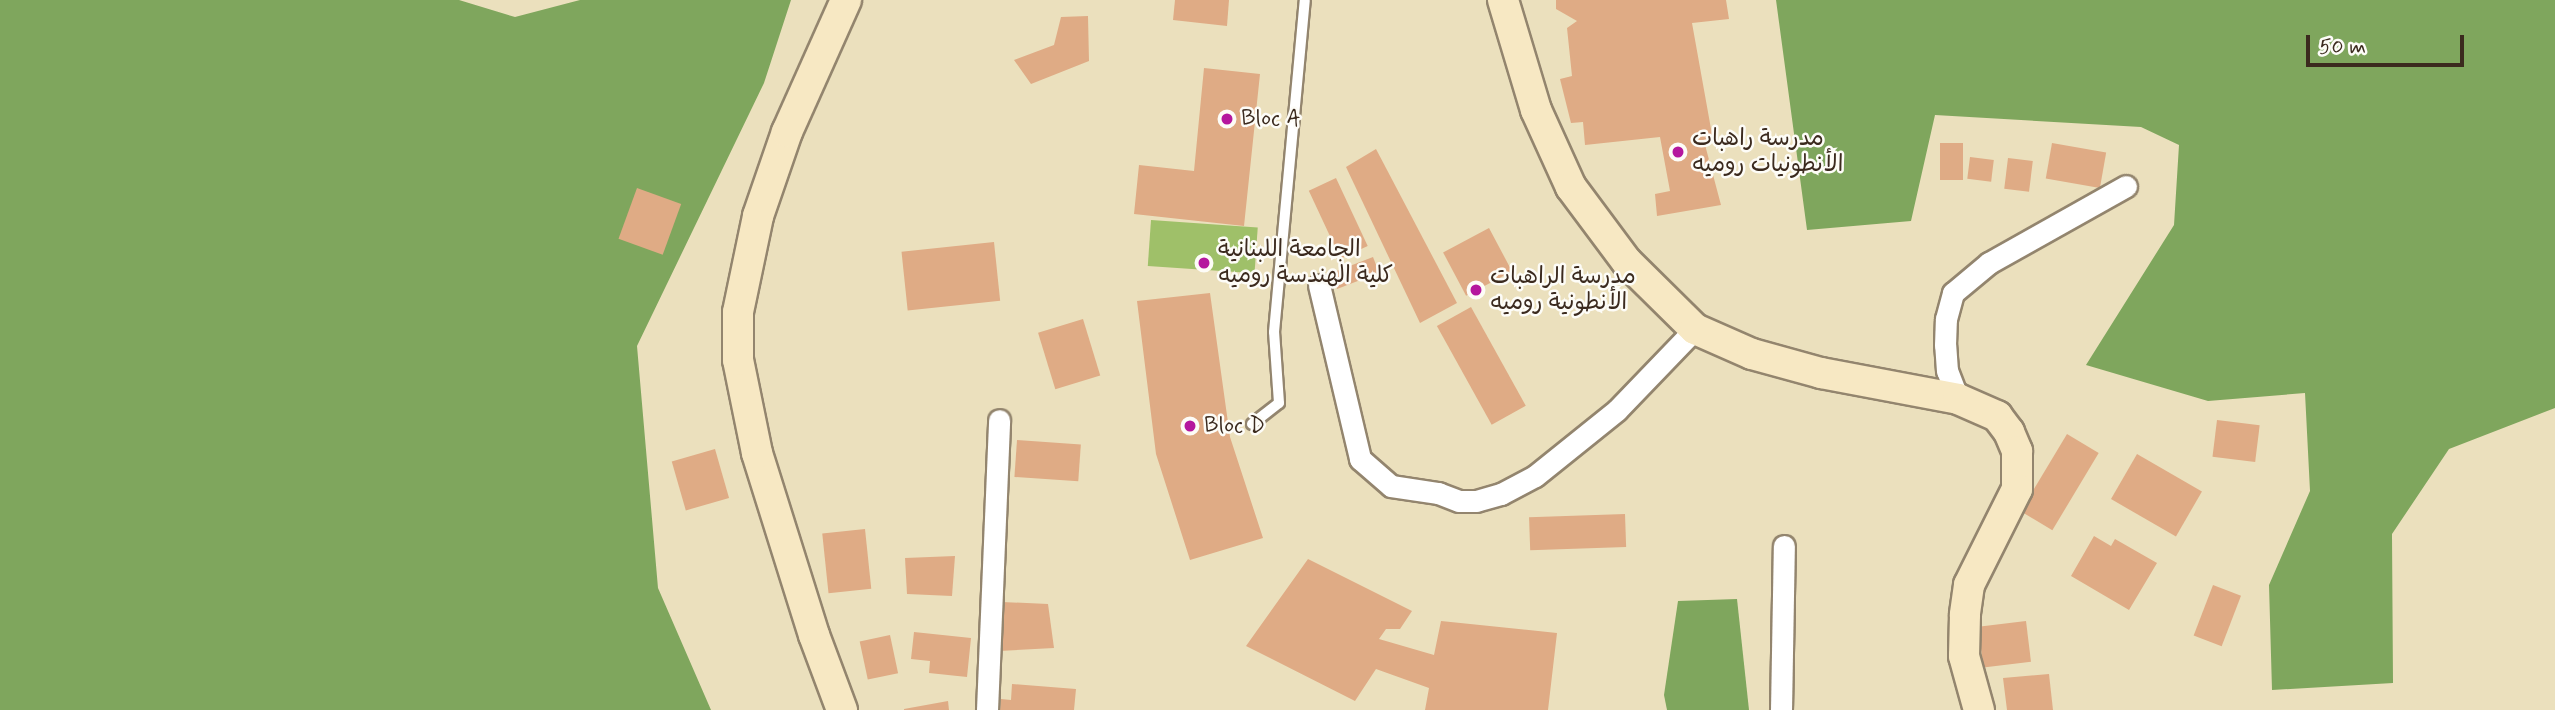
<!DOCTYPE html>
<html>
<head>
<meta charset="utf-8">
<style>
  body { margin:0 }
  #map { position:relative; width:2555px; height:710px; overflow:hidden; background:#ebe0bd; font-family:Mynerve,"Playpen Sans Arabic",sans-serif }
  div>[style] { position:absolute }
  .green>* { inset:0; background:#9fc069; transform-origin:0 0 }
  .forest>* { inset:0; background:#7fa65d }
  .building>* { inset:0; background:#dfab85; transform-origin:0 0 }
  .roads { filter:drop-shadow(2px 0 #93856e) drop-shadow(-2px 0 #93856e) drop-shadow(0 2px #93856e) drop-shadow(0 -2px #93856e) }
  .lane>* { height:10px; margin:-5px; padding:0 5px; transform-origin:5px; border-radius:5px; background:#fff }
  .street>* { height:21px; margin:-10.5px; padding:0 10.5px; transform-origin:10.5px; border-radius:10.5px; background:#fff }
  .secondary>* { height:30px; margin:-15px; padding:0 15px; transform-origin:15px; border-radius:15px; background:#f7e8c3 }
  .dots>* { width:19px; height:19px; translate:-50% -50%; box-sizing:border-box; border:4px solid #fdfcf7; border-radius:50% }
  span { translate:-50% -50%; white-space:nowrap; text-align:center; line-height:1.15; -webkit-text-stroke:5px #fdfcf7; paint-order:stroke }
  .poi-label { font-size:23px; color:#3b2a1e }
  .left { translate:0 -50%; text-align:left }
  .scale { position:absolute; left:2306px; top:35px; width:158px; height:32px; box-sizing:border-box; border:4px solid #3b2a1e; border-top:0; padding-left:9px; font-size:21px; line-height:24px; white-space:nowrap; color:#3b2a1e; -webkit-text-stroke:5px #fdfcf7; paint-order:stroke }
</style>
</head>
<body>
<div id="map">
  <div class="green">
    <i style="left:1151px;top:220px;width:107px;height:46px;rotate:4deg"></i>
  </div>
  <div class="forest">
    <i style="clip-path:polygon(0 0,459px 0,515px 17px,580px 0,791px 0,764px 83px,637px 346px,658px 588px,711px 710px,0 710px)"></i>
    <i style="clip-path:polygon(1776px 0,2555px 0,2555px 408px,2449px 449px,2392px 534px,2393px 683px,2272px 690px,2269px 585px,2310px 491px,2305px 393px,2208px 401px,2086px 365px,2174px 225px,2179px 145px,2141px 127px,1935px 115px,1911px 221px,1807px 230px)"></i>
    <i style="clip-path:polygon(1737px 599px,1749px 710px,1667px 710px,1664px 695px,1678px 601px)"></i>
  </div>
  <div class="building">
    <i style="clip-path:polygon(1175px 0,1229px 0,1227px 26px,1173px 20px)"></i>
    <i style="clip-path:polygon(1556px 0,1726px 0,1729px 19px,1692px 23px,1713px 140px,1704px 141px,1721px 205px,1657px 216px,1655px 194px,1670px 191px,1660px 137px,1585px 145px,1583px 122px,1571px 123px,1560px 79px,1572px 76px,1567px 28px,1577px 21px,1556px 9px)"></i>
    <i style="clip-path:polygon(1088px 16px,1089px 61px,1031px 84px,1014px 60px,1054px 45px,1061px 17px)"></i>
    <i style="clip-path:polygon(1204px 68px,1260px 74px,1244px 226px,1134px 214px,1139px 165px,1194px 171px)"></i>
    <i style="left:1940px;top:143px;width:23px;height:37px"></i>
    <i style="left:2052px;top:143px;width:55px;height:36px;rotate:10deg"></i>
    <i style="clip-path:polygon(1376px 149px,1457px 303px,1420px 323px,1346px 167px)"></i>
    <i style="left:1970px;top:157px;width:24px;height:22px;rotate:7deg"></i>
    <i style="left:2008px;top:158px;width:25px;height:31px;rotate:7deg"></i>
    <i style="left:1336px;top:178px;width:75px;height:30px;rotate:65deg"></i>
    <i style="left:637px;top:188px;width:47px;height:54px;rotate:20deg"></i>
    <i style="left:1489px;top:228px;width:49px;height:52px;rotate:62deg"></i>
    <i style="left:994px;top:242px;width:59px;height:93px;rotate:84deg"></i>
    <i style="left:1373px;top:257px;width:17px;height:45px;rotate:69deg"></i>
    <i style="clip-path:polygon(1210px 293px,1230px 437px,1263px 538px,1190px 560px,1156px 454px,1137px 301px)"></i>
    <i style="left:1471px;top:307px;width:113px;height:39px;rotate:61deg"></i>
    <i style="left:1083px;top:319px;width:59px;height:47px;rotate:73deg"></i>
    <i style="left:2217px;top:420px;width:43px;height:37px;rotate:7deg"></i>
    <i style="left:2067px;top:434px;width:37px;height:90px;rotate:31deg"></i>
    <i style="left:1017px;top:440px;width:64px;height:37px;rotate:4deg"></i>
    <i style="left:715px;top:449px;width:51px;height:45px;rotate:74deg"></i>
    <i style="left:2137px;top:454px;width:75px;height:52px;rotate:30deg"></i>
    <i style="left:1625px;top:514px;width:33px;height:96px;rotate:88deg"></i>
    <i style="left:865px;top:529px;width:60px;height:43px;rotate:84deg"></i>
    <i style="clip-path:polygon(2094px 536px,2111px 546px,2115px 539px,2157px 563px,2129px 610px,2071px 576px)"></i>
    <i style="clip-path:polygon(955px 556px,952px 596px,907px 594px,905px 558px)"></i>
    <i style="clip-path:polygon(1308px 559px,1412px 611px,1400px 629px,1386px 629px,1379px 639px,1434px 655px,1441px 621px,1557px 633px,1548px 710px,1425px 710px,1429px 688px,1376px 669px,1355px 701px,1246px 646px)"></i>
    <i style="left:2213px;top:585px;width:30px;height:54px;rotate:21deg"></i>
    <i style="clip-path:polygon(1002px 602px,1048px 604px,1054px 648px,999px 651px)"></i>
    <i style="left:2026px;top:621px;width:41px;height:48px;rotate:83deg"></i>
    <i style="clip-path:polygon(914px 632px,971px 638px,967px 677px,929px 673px,930px 661px,911px 659px)"></i>
    <i style="left:890px;top:635px;width:39px;height:31px;rotate:78deg"></i>
    <i style="clip-path:polygon(2049px 674px,2053px 710px,2007px 710px,2003px 678px)"></i>
    <i style="clip-path:polygon(1012px 684px,1076px 689px,1074px 710px,1000px 710px,1001px 699px,1011px 700px)"></i>
    <i style="clip-path:polygon(948px 701px,949px 710px,904px 710px,904px 709px)"></i>
  </div>
  <div class="roads">
    <div class="lane">
      <i style="left:1252px;top:424px;width:34px;rotate:-38deg"></i>
      <i style="left:1279px;top:403px;width:71px;rotate:-94deg"></i>
      <i style="left:1274px;top:332px;width:333px;rotate:-84.7deg"></i>
    </div>
    <div class="street">
      <i style="left:1319px;top:285px;width:179px;rotate:76.7deg"></i>
      <i style="left:1360px;top:459px;width:41px;rotate:41.1deg"></i>
      <i style="left:1391px;top:486px;width:48px;rotate:8.5deg"></i>
      <i style="left:1438px;top:493px;width:22px;rotate:21deg"></i>
      <i style="left:1459px;top:501px;width:17px"></i>
      <i style="left:1476px;top:501px;width:26px;rotate:-16deg"></i>
      <i style="left:1501px;top:494px;width:38px;rotate:-28deg"></i>
      <i style="left:1535px;top:476px;width:105px;rotate:-38.8deg"></i>
      <i style="left:1617px;top:410px;width:112px;rotate:-46.1deg"></i>
      <i style="left:1958px;top:399px;width:30px;rotate:-111deg"></i>
      <i style="left:1947px;top:371px;width:26px;rotate:-94deg"></i>
      <i style="left:1945px;top:345px;width:26px;rotate:-88deg"></i>
      <i style="left:1946px;top:319px;width:27px;rotate:-75deg"></i>
      <i style="left:1953px;top:293px;width:47px;rotate:-39.8deg"></i>
      <i style="left:1989px;top:263px;width:157px;rotate:-29.3deg"></i>
      <i style="left:987px;top:710px;width:290px;rotate:-87.6deg"></i>
      <i style="left:1781px;top:710px;width:164px;rotate:-89deg"></i>
    </div>
    <div class="secondary">
      <i style="left:1503px;top:0;width:115px;rotate:73.3deg"></i>
      <i style="left:1536px;top:110px;width:85px;rotate:65.6deg"></i>
      <i style="left:1571px;top:187px;width:94px;rotate:53.3deg"></i>
      <i style="left:1627px;top:262px;width:95px;rotate:44.6deg"></i>
      <i style="left:1695px;top:329px;width:62px;rotate:23.7deg"></i>
      <i style="left:1752px;top:354px;width:72px;rotate:15.4deg"></i>
      <i style="left:1821px;top:373px;width:139px;rotate:10.7deg"></i>
      <i style="left:1958px;top:399px;width:43px;rotate:23.6deg"></i>
      <i style="left:1997px;top:416px;width:20px;rotate:53deg"></i>
      <i style="left:2009px;top:432px;width:21px;rotate:67deg"></i>
      <i style="left:2017px;top:451px;width:38px;rotate:90deg"></i>
      <i style="left:2017px;top:489px;width:107px;rotate:116.6deg"></i>
      <i style="left:1969px;top:585px;width:30px;rotate:98deg"></i>
      <i style="left:1965px;top:615px;width:41px;rotate:91.4deg"></i>
      <i style="left:1964px;top:656px;width:56px;rotate:74.5deg"></i>
      <i style="left:842px;top:710px;width:80px;rotate:-110.5deg"></i>
      <i style="left:814px;top:635px;width:191px;rotate:-107.4deg"></i>
      <i style="left:757px;top:453px;width:95px;rotate:-101.5deg"></i>
      <i style="left:738px;top:360px;width:48px;rotate:-90deg"></i>
      <i style="left:738px;top:312px;width:98px;rotate:-78.2deg"></i>
      <i style="left:758px;top:216px;width:89px;rotate:-71deg"></i>
      <i style="left:787px;top:132px;width:145px;rotate:-65.9deg"></i>
    </div>
  </div>
  <div class="dots">
    <i style="left:1227px;top:119px;background:#b5179e"></i>
    <i style="left:1678px;top:152px;background:#b5179e"></i>
    <i style="left:1204px;top:263px;background:#b5179e"></i>
    <i style="left:1476px;top:290px;background:#b5179e"></i>
    <i style="left:1190px;top:426px;background:#b5179e"></i>
  </div>
  <div class="poi-label">
    <span class="left" style="left:1241px;top:119px">Bloc A</span>
    <span class="left" style="left:1692px;top:152px">مدرسة راهبات<br>الأنطونيات روميه</span>
    <span class="left" style="left:1218px;top:263px">الجامعة اللبنانية<br>كلية الهندسة روميه</span>
    <span class="left" style="left:1490px;top:290px">مدرسة الراهبات<br>الأنطونية روميه</span>
    <span class="left" style="left:1204px;top:426px">Bloc D</span>
  </div>
  <div class="scale">50 m</div>
</div>
</body>
</html>
